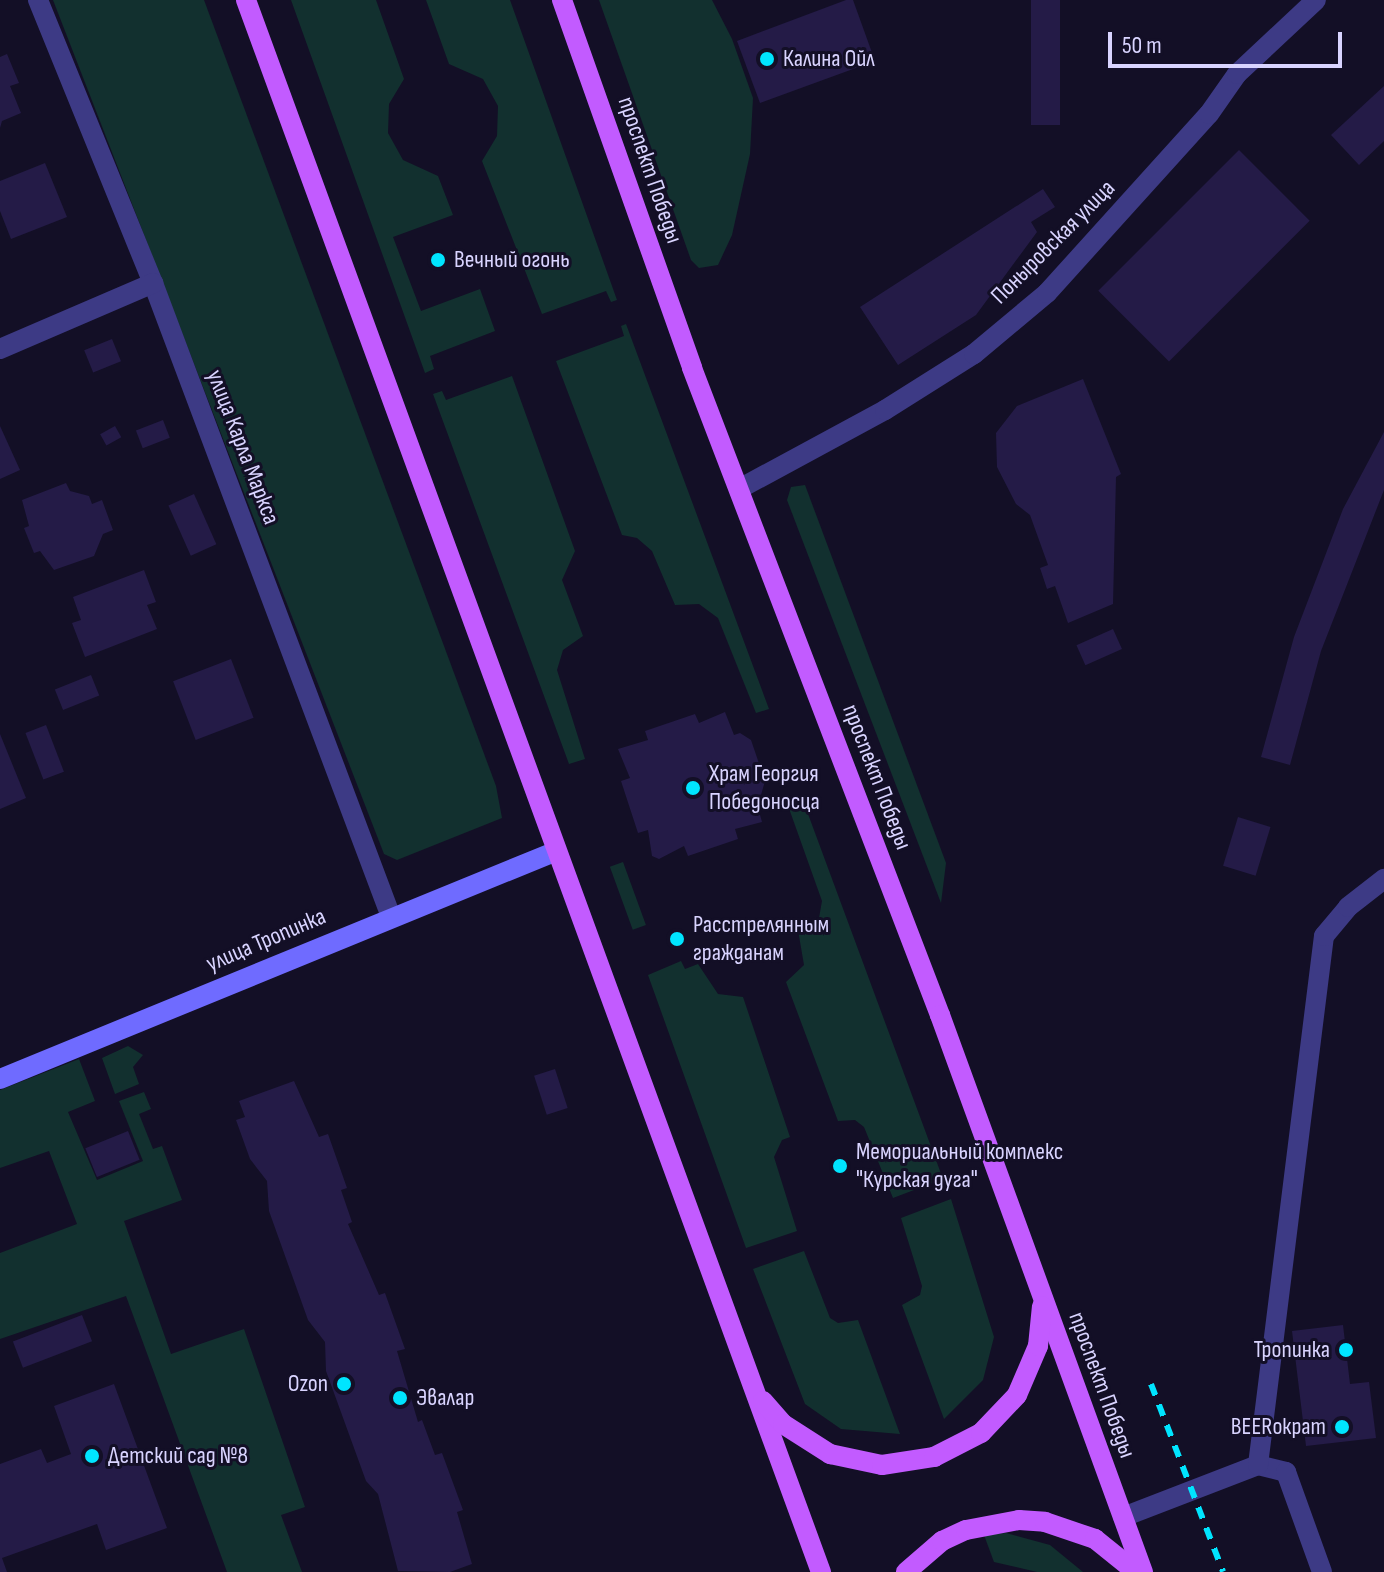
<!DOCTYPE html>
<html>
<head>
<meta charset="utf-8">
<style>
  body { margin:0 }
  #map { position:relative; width:1384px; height:1572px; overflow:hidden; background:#130f26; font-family:"Sofia Sans Condensed",sans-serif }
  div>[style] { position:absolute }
  .green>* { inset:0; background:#12302f; transform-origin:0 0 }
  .building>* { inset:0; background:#241b47; transform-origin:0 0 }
  .minor>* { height:20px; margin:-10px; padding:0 10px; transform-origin:10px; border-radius:10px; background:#3d3a85 }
  .secondary>* { height:20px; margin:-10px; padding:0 10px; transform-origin:10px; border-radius:10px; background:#6f6bff }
  .primary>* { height:20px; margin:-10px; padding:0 10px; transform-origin:10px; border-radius:10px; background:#c25bff }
  .rail>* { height:6px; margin-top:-3px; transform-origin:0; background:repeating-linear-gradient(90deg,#00e5ff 0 12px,transparent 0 22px) }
  .dots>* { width:22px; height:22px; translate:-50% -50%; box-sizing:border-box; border:4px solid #130f26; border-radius:50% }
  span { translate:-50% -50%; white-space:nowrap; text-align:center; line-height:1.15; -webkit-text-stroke:6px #130f26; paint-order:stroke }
  .poi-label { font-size:24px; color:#d9d4ff }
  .left { translate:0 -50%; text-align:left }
  .right { translate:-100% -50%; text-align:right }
  .street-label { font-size:24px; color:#d9d4ff }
  .scale { position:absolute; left:1108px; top:32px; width:234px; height:36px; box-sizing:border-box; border:4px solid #d9d4ff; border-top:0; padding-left:10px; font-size:24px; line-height:28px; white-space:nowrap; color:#d9d4ff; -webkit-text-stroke:6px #130f26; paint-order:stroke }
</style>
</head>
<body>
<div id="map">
  <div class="green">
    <i style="clip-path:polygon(53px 0,204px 0,496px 786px,502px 818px,397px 860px,384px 854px)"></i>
    <i style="clip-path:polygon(291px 0,376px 0,404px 79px,389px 104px,388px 133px,403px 160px,438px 176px,453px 215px,393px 237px,421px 311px,480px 289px,495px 331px,430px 356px,434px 369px,425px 373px)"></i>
    <i style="clip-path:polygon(426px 0,510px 0,617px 300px,611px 302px,606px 291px,542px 314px,482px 161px,497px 136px,498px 106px,483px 79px,449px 64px)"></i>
    <i style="clip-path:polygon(599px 0,712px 0,732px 39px,753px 98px,750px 154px,732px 235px,718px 265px,699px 268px,691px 260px)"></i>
    <i style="clip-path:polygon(626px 324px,769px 709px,756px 713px,718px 618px,699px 604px,675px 605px,652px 551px,637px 538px,622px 535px,556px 361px,624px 336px,621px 326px)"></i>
    <i style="clip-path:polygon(512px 376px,575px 551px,562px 580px,583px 636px,563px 650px,557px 670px,585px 759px,569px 764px,433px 394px,442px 391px,446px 400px)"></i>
    <i style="clip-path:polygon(805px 485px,946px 863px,941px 903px,787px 500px,791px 487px)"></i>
    <i style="clip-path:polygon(801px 795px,943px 1179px,893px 1198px,864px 1127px,855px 1120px,838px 1121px,786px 982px,804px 965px,798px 930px,819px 918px,822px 901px,786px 800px)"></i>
    <i style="left:623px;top:862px;width:67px;height:14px;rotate:70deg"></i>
    <i style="clip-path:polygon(681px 961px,685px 969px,698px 964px,718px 994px,743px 997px,790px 1137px,782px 1140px,774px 1157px,797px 1231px,746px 1248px,648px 975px)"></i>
    <i style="clip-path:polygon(128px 1046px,143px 1055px,133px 1067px,139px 1084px,115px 1094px,102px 1058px)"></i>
    <i style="clip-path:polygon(79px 1059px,95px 1101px,68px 1112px,97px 1180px,143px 1161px,119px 1101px,144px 1092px,151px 1109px,139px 1114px,153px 1149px,162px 1146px,182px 1200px,124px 1221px,171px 1354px,244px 1329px,305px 1507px,281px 1515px,302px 1572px,227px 1572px,126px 1296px,0 1339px,0 1253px,77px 1224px,49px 1151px,0 1168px,0 1090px)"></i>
    <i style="clip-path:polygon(951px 1199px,994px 1337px,983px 1380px,944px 1419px,902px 1305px,920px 1295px,922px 1286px,901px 1218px)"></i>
    <i style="clip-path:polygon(804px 1251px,830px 1318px,838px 1323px,858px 1320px,900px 1434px,841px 1429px,805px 1404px,753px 1269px)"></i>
    <i style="clip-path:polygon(1006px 1533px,1050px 1545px,1083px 1572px,1037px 1572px,994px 1562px,984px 1535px)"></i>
  </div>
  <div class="building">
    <i style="clip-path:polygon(846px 0,853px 0,875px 61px,760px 103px,737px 41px)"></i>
    <i style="left:1031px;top:0;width:29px;height:125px"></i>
    <i style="clip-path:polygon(7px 54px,19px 83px,10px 86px,21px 113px,2px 121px,0 128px,0 57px)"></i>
    <i style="clip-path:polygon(1384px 86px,1384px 141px,1359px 165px,1331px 135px)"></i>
    <i style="left:1239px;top:150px;width:100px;height:199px;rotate:45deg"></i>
    <i style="clip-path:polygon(45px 163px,67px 217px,11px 239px,0 211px,0 181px)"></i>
    <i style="clip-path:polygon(1043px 189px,1055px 207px,1031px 222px,1037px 232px,976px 315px,898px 365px,860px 307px)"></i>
    <i style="left:112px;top:339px;width:24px;height:30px;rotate:68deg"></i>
    <i style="clip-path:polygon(1083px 379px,1121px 474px,1116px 477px,1113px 604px,1068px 623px,1055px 586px,1047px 589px,1040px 568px,1048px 565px,1030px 515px,1016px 504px,997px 467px,996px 433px,1017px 406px)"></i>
    <i style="left:163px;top:420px;width:19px;height:29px;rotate:69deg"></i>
    <i style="clip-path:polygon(0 426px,20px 470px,0 479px)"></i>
    <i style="left:115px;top:426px;width:13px;height:17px;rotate:61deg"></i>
    <i style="clip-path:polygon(1384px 432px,1384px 490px,1321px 651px,1290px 765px,1261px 757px,1294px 637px,1343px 509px)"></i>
    <i style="clip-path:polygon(66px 483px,70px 491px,89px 496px,92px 504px,102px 500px,113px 530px,103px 534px,94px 556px,54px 570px,40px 551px,34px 553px,24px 528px,29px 526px,22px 500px)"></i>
    <i style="left:194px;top:494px;width:55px;height:28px;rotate:66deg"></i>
    <i style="clip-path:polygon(144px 570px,156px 602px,147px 605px,157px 629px,85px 657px,72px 623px,81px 620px,73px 597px)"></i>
    <i style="left:1113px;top:629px;width:22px;height:40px;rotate:66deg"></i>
    <i style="left:231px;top:659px;width:63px;height:62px;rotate:69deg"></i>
    <i style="left:91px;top:675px;width:22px;height:39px;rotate:68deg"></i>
    <i style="clip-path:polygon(725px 712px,734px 735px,740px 733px,751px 740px,765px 781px,761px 795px,755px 797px,762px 822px,735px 829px,738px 839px,688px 856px,684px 846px,659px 859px,652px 856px,648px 830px,638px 833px,621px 781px,630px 778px,618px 749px,648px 740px,645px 731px,695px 714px,699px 723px)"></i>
    <i style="left:46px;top:725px;width:50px;height:22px;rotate:69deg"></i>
    <i style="clip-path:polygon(0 734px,26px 798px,0 809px)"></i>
    <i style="left:1238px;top:817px;width:34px;height:51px;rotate:17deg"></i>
    <i style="left:555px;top:1069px;width:41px;height:22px;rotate:72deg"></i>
    <i style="clip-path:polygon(294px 1081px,319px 1137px,328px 1134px,347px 1188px,341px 1190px,352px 1222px,348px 1224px,379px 1295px,385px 1293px,405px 1349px,397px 1351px,418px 1422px,422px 1420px,435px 1455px,442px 1453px,463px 1510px,457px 1512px,472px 1564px,450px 1572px,398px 1571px,378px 1494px,366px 1481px,326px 1371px,325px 1342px,308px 1320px,269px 1211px,267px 1181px,250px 1159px,236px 1120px,245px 1117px,239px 1101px)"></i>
    <i style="left:128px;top:1131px;width:31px;height:46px;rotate:68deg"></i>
    <i style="left:82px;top:1315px;width:28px;height:74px;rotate:69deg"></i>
    <i style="clip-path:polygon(1343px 1325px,1350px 1384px,1369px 1382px,1376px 1438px,1306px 1446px,1292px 1331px)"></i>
    <i style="clip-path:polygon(114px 1384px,167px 1528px,106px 1550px,97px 1524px,2px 1558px,7px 1572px,0 1572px,0 1464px,41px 1449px,47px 1463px,71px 1454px,54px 1406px)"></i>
  </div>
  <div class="minor">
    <i style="left:38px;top:0;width:305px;rotate:67.9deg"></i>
    <i style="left:153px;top:283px;width:677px;rotate:69.42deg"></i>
    <i style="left:0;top:349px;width:167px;rotate:-23.3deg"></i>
    <i style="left:739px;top:489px;width:166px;rotate:-28.4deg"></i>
    <i style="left:885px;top:410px;width:105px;rotate:-32.2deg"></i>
    <i style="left:974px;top:354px;width:95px;rotate:-39.9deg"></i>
    <i style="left:1047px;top:293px;width:241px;rotate:-47.9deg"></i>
    <i style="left:1209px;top:114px;width:49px;rotate:-55deg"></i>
    <i style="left:1237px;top:74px;width:108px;rotate:-43.1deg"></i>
    <i style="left:1258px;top:1465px;width:29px;rotate:14deg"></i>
    <i style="left:1286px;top:1472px;width:106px;rotate:70.2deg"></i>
    <i style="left:1123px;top:1517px;width:145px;rotate:-21.1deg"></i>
    <i style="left:1258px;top:1465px;width:533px;rotate:-82.89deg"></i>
    <i style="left:1324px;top:936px;width:38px;rotate:-50deg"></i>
    <i style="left:1348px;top:907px;width:46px;rotate:-37.9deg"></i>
  </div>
  <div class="secondary">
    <i style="left:0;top:1079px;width:599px;rotate:-22.28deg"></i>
  </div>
  <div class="primary">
    <i style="left:246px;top:0;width:1674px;rotate:69.91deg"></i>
    <i style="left:562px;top:0;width:390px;rotate:70.5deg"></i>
    <i style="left:692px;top:368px;width:693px;rotate:69.03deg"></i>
    <i style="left:940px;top:1015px;width:593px;rotate:69.98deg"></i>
    <i style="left:763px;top:1401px;width:30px;rotate:49deg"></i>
    <i style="left:783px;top:1424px;width:56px;rotate:32.6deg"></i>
    <i style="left:830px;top:1454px;width:53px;rotate:11.9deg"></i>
    <i style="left:882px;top:1465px;width:53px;rotate:-8.7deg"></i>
    <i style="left:934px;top:1457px;width:53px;rotate:-27.1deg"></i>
    <i style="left:981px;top:1433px;width:52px;rotate:-46.5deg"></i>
    <i style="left:1017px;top:1395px;width:53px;rotate:-66.8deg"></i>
    <i style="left:1038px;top:1346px;width:40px;rotate:-84.3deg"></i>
    <i style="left:906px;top:1572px;width:48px;rotate:-40.7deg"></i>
    <i style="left:942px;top:1541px;width:26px;rotate:-25deg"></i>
    <i style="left:966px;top:1530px;width:54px;rotate:-10.7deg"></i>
    <i style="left:1019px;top:1520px;width:26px;rotate:4deg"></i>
    <i style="left:1045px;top:1522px;width:53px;rotate:18.8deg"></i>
    <i style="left:1095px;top:1539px;width:53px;rotate:38.8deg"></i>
  </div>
  <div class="rail">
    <i style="left:1151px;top:1384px;width:201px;rotate:69deg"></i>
  </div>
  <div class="dots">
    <i style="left:767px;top:59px;background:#00e5ff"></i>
    <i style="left:438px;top:260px;background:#00e5ff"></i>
    <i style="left:693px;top:788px;background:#00e5ff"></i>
    <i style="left:677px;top:939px;background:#00e5ff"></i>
    <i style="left:840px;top:1166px;background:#00e5ff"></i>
    <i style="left:1346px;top:1350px;background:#00e5ff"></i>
    <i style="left:344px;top:1384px;background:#00e5ff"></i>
    <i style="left:400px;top:1398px;background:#00e5ff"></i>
    <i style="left:1342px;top:1427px;background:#00e5ff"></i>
    <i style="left:92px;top:1456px;background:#00e5ff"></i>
  </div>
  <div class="poi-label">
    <span class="left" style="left:783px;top:59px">Калина Ойл</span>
    <span class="left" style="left:454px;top:260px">Вечный огонь</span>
    <span class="left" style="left:709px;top:788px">Храм Георгия<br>Победоносца</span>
    <span class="left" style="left:693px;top:939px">Расстрелянным<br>гражданам</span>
    <span class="left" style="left:856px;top:1166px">Мемориальный комплекс<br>"Курская дуга"</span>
    <span class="right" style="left:1330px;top:1350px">Тропинка</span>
    <span class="right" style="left:328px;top:1384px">Ozon</span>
    <span class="left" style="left:416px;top:1398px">Эвалар</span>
    <span class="right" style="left:1326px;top:1427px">BEERократ</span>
    <span class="left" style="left:108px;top:1456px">Детский сад №8</span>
  </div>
  <div class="street-label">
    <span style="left:650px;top:170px;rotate:71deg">проспект Победы</span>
    <span style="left:1053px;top:242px;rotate:-45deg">Поныровская улица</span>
    <span style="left:243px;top:447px;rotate:69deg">улица Карла Маркса</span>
    <span style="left:877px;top:777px;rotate:69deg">проспект Победы</span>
    <span style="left:266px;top:940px;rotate:-23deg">улица Тропинка</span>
    <span style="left:1102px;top:1385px;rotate:70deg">проспект Победы</span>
  </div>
  <div class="scale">50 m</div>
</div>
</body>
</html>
